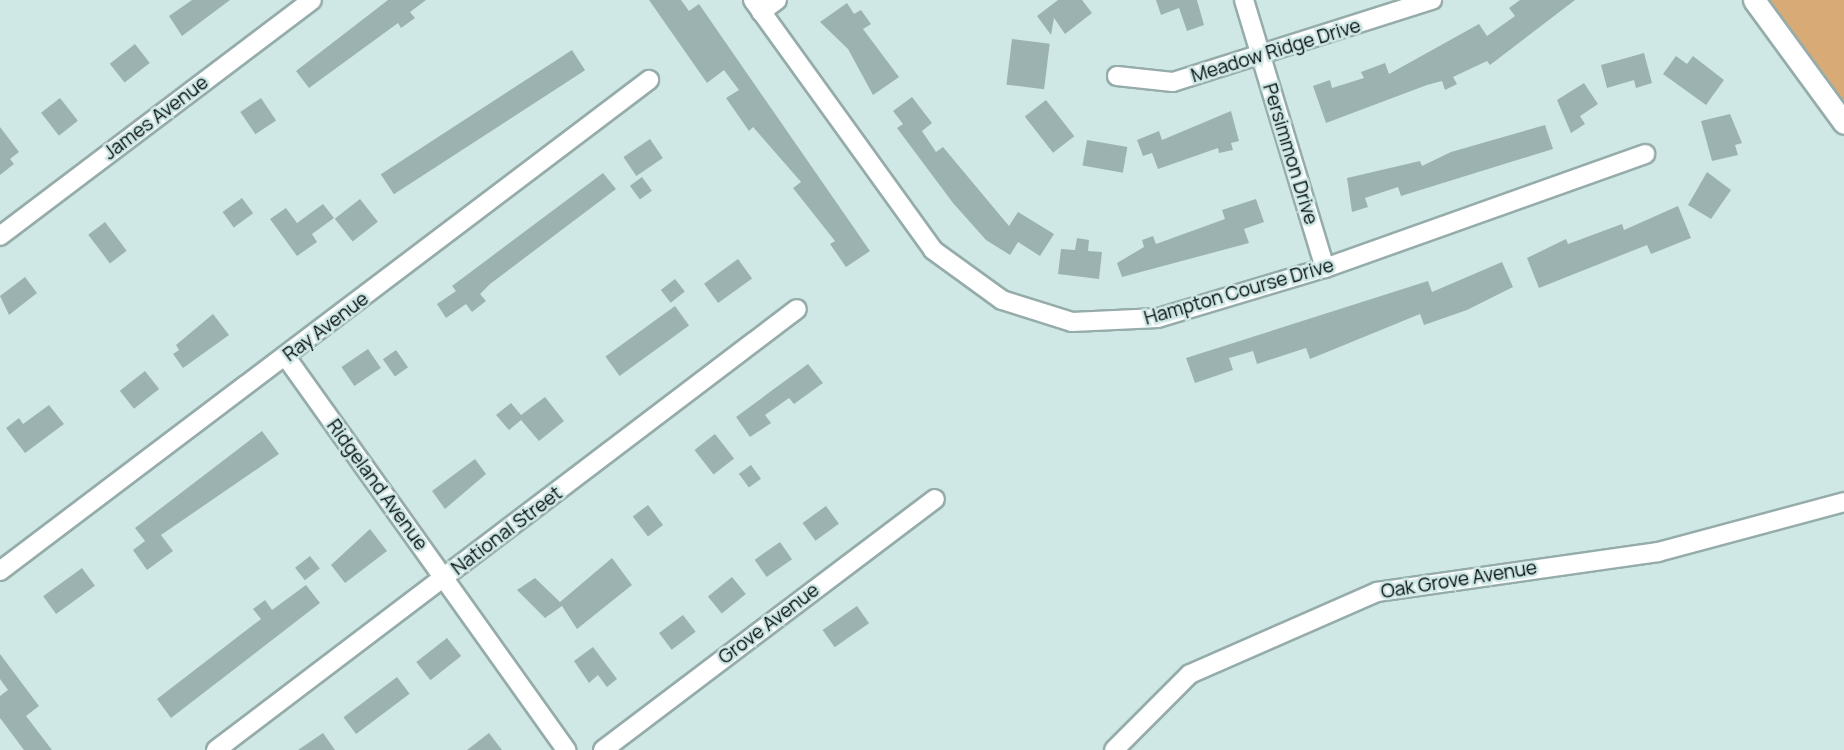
<!DOCTYPE html>
<html>
<head>
<meta charset="utf-8">
<style>
  body { margin:0 }
  #map { position:relative; width:1844px; height:750px; overflow:hidden; background:#cfe8e6; font-family:Manrope,sans-serif }
  div>[style] { position:absolute }
  .green>* { inset:0; background:#d7aa76 }
  .building>* { inset:0; background:#9bb2b1; transform-origin:0 0 }
  .roads { filter:drop-shadow(2px 0 #95acaa) drop-shadow(-2px 0 #95acaa) drop-shadow(0 2px #95acaa) drop-shadow(0 -2px #95acaa) }
  .minor>* { height:18px; margin:-9px; padding:0 9px; transform-origin:9px; border-radius:9px; background:#fff }
  .tertiary>* { height:21px; margin:-10.5px; padding:0 10.5px; transform-origin:10.5px; border-radius:10.5px; background:#fff }
  span { translate:-50% -50%; white-space:nowrap; text-align:center; line-height:1.15; -webkit-text-stroke:5px #cfe8e6; paint-order:stroke }
  .street-label { font-size:19px; color:#060e0e }
</style>
</head>
<body>
<div id="map">
  <div class="green">
    <i style="clip-path:polygon(1754px 0,1844px 0,1844px 124px)"></i>
  </div>
  <div class="building">
    <i style="clip-path:polygon(192px 0,230px 0,182px 36px,169px 16px)"></i>
    <i style="clip-path:polygon(388px 0,426px 0,410px 12px,415px 18px,401px 28px,398px 23px,309px 88px,296px 71px)"></i>
    <i style="clip-path:polygon(649px 0,681px 0,689px 11px,699px 4px,870px 251px,846px 267px,830px 244px,835px 241px,793px 188px,801px 182px,753px 127px,749px 131px,726px 98px,739px 90px,724px 70px,707px 83px)"></i>
    <i style="clip-path:polygon(1058px 0,1082px 0,1092px 13px,1065px 34px,1054px 18px,1051px 35px,1037px 16px)"></i>
    <i style="clip-path:polygon(1156px 0,1197px 0,1204px 25px,1187px 31px,1179px 8px,1161px 15px)"></i>
    <i style="clip-path:polygon(1520px 0,1575px 0,1490px 65px,1487px 61px,1453px 77px,1457px 84px,1445px 90px,1442px 81px,1427px 85px,1326px 123px,1313px 86px,1330px 80px,1332px 88px,1364px 78px,1361px 72px,1385px 63px,1389px 74px,1479px 24px,1487px 36px,1515px 16px,1509px 8px)"></i>
    <i style="clip-path:polygon(847px 3px,854px 14px,861px 10px,871px 24px,863px 29px,899px 77px,873px 95px,848px 49px,820px 22px)"></i>
    <i style="left:1012px;top:39px;width:38px;height:46px;rotate:7deg"></i>
    <i style="left:135px;top:44px;width:24px;height:32px;rotate:52deg"></i>
    <i style="left:572px;top:50px;width:24px;height:228px;rotate:57deg"></i>
    <i style="clip-path:polygon(1644px 53px,1652px 83px,1636px 88px,1634px 80px,1607px 88px,1601px 65px)"></i>
    <i style="clip-path:polygon(1676px 56px,1687px 64px,1693px 56px,1724px 80px,1706px 105px,1663px 74px)"></i>
    <i style="clip-path:polygon(1584px 83px,1598px 104px,1580px 116px,1585px 124px,1571px 133px,1557px 100px)"></i>
    <i style="clip-path:polygon(912px 97px,932px 123px,922px 131px,936px 152px,943px 147px,1009px 226px,1018px 212px,1054px 234px,1040px 256px,1018px 242px,1010px 255px,986px 240px,953px 203px,897px 128px,903px 124px,893px 111px)"></i>
    <i style="left:60px;top:98px;width:29px;height:24px;rotate:52deg"></i>
    <i style="left:261px;top:98px;width:27px;height:25px;rotate:56deg"></i>
    <i style="left:1046px;top:100px;width:46px;height:27px;rotate:52deg"></i>
    <i style="clip-path:polygon(1231px 111px,1239px 141px,1231px 143px,1233px 150px,1219px 153px,1218px 148px,1158px 169px,1152px 153px,1143px 156px,1137px 140px,1159px 131px,1162px 140px)"></i>
    <i style="clip-path:polygon(1730px 114px,1742px 143px,1735px 145px,1738px 155px,1712px 161px,1701px 121px)"></i>
    <i style="clip-path:polygon(1545px 125px,1553px 149px,1401px 196px,1398px 187px,1365px 198px,1368px 207px,1352px 212px,1347px 178px,1420px 161px,1422px 166px,1451px 152px)"></i>
    <i style="clip-path:polygon(0 127px,19px 152px,10px 159px,14px 164px,0 175px)"></i>
    <i style="left:650px;top:139px;width:23px;height:32px;rotate:56deg"></i>
    <i style="left:1087px;top:140px;width:41px;height:26px;rotate:10deg"></i>
    <i style="clip-path:polygon(1707px 172px,1731px 190px,1711px 219px,1688px 205px)"></i>
    <i style="clip-path:polygon(603px 173px,616px 189px,490px 284px,480px 294px,486px 301px,472px 312px,466px 304px,446px 318px,437px 304px,456px 291px,452px 286px)"></i>
    <i style="left:642px;top:177px;width:17px;height:15px;rotate:54deg"></i>
    <i style="left:242px;top:198px;width:19px;height:24px;rotate:54deg"></i>
    <i style="left:360px;top:199px;width:29px;height:32px;rotate:52deg"></i>
    <i style="clip-path:polygon(1256px 199px,1264px 222px,1244px 229px,1249px 243px,1122px 277px,1117px 263px,1144px 247px,1142px 240px,1153px 236px,1156px 244px,1225px 219px,1222px 210px)"></i>
    <i style="clip-path:polygon(323px 204px,334px 218px,312px 234px,317px 242px,297px 256px,270px 219px,286px 208px,297px 223px)"></i>
    <i style="clip-path:polygon(1678px 206px,1691px 238px,1651px 254px,1647px 245px,1539px 288px,1527px 258px,1566px 239px,1568px 244px,1622px 224px,1624px 230px)"></i>
    <i style="left:105px;top:222px;width:36px;height:21px;rotate:53deg"></i>
    <i style="clip-path:polygon(1077px 238px,1089px 240px,1088px 251px,1102px 252px,1099px 279px,1058px 274px,1061px 249px,1075px 250px)"></i>
    <i style="left:738px;top:259px;width:24px;height:42px;rotate:54deg"></i>
    <i style="clip-path:polygon(1502px 262px,1513px 287px,1467px 310px,1424px 325px,1420px 314px,1310px 359px,1306px 348px,1257px 364px,1253px 351px,1229px 358px,1233px 370px,1195px 383px,1186px 358px,1428px 281px,1432px 292px)"></i>
    <i style="clip-path:polygon(25px 277px,37px 293px,9px 315px,0 296px)"></i>
    <i style="left:675px;top:279px;width:16px;height:18px;rotate:52deg"></i>
    <i style="left:675px;top:306px;width:24px;height:86px;rotate:54deg"></i>
    <i style="clip-path:polygon(213px 314px,229px 335px,183px 368px,173px 354px,179px 350px,176px 345px)"></i>
    <i style="left:368px;top:349px;width:23px;height:32px;rotate:56deg"></i>
    <i style="left:396px;top:350px;width:21px;height:16px;rotate:55deg"></i>
    <i style="clip-path:polygon(808px 364px,823px 383px,794px 404px,789px 398px,765px 415px,771px 423px,750px 437px,736px 417px)"></i>
    <i style="left:145px;top:371px;width:23px;height:32px;rotate:52deg"></i>
    <i style="clip-path:polygon(545px 397px,564px 421px,539px 441px,521px 420px,509px 430px,496px 415px,511px 403px,521px 415px)"></i>
    <i style="clip-path:polygon(49px 405px,64px 424px,25px 453px,6px 428px,19px 418px,23px 424px)"></i>
    <i style="clip-path:polygon(262px 431px,279px 454px,161px 535px,173px 551px,147px 570px,133px 550px,145px 541px,135px 528px)"></i>
    <i style="left:715px;top:434px;width:31px;height:26px;rotate:52deg"></i>
    <i style="clip-path:polygon(475px 459px,486px 474px,445px 509px,432px 491px)"></i>
    <i style="left:751px;top:465px;width:17px;height:15px;rotate:54deg"></i>
    <i style="left:648px;top:505px;width:25px;height:19px;rotate:53deg"></i>
    <i style="left:826px;top:506px;width:22px;height:29px;rotate:54deg"></i>
    <i style="clip-path:polygon(370px 529px,387px 551px,345px 583px,331px 565px)"></i>
    <i style="left:780px;top:542px;width:21px;height:31px;rotate:55deg"></i>
    <i style="left:310px;top:556px;width:16px;height:19px;rotate:52deg"></i>
    <i style="clip-path:polygon(612px 558px,632px 585px,577px 629px,562px 606px,545px 618px,517px 590px,535px 578px,560px 602px)"></i>
    <i style="left:82px;top:568px;width:22px;height:48px;rotate:54deg"></i>
    <i style="left:732px;top:577px;width:22px;height:31px;rotate:51deg"></i>
    <i style="clip-path:polygon(306px 585px,320px 603px,171px 718px,157px 699px,261px 619px,253px 609px,265px 600px,272px 610px)"></i>
    <i style="left:857px;top:606px;width:21px;height:42px;rotate:55deg"></i>
    <i style="left:683px;top:615px;width:21px;height:30px;rotate:53deg"></i>
    <i style="left:447px;top:638px;width:23px;height:39px;rotate:52deg"></i>
    <i style="clip-path:polygon(593px 647px,617px 679px,607px 687px,598px 675px,589px 683px,574px 661px)"></i>
    <i style="clip-path:polygon(0 654px,39px 706px,26px 716px,52px 750px,24px 750px,0 718px,0 696px,8px 690px,0 679px)"></i>
    <i style="left:397px;top:677px;width:21px;height:67px;rotate:53deg"></i>
    <i style="clip-path:polygon(323px 733px,335px 750px,298px 750px)"></i>
    <i style="clip-path:polygon(489px 733px,502px 750px,467px 750px)"></i>
  </div>
  <div class="roads">
    <div class="minor">
      <i style="left:753px;top:0;width:308px;rotate:54.2deg"></i>
      <i style="left:933px;top:250px;width:85px;rotate:35.9deg"></i>
      <i style="left:1002px;top:300px;width:73px;rotate:17.4deg"></i>
      <i style="left:1072px;top:322px;width:86px;rotate:-2.7deg"></i>
      <i style="left:1158px;top:318px;width:174px;rotate:-16.7deg"></i>
      <i style="left:1325px;top:268px;width:340px;rotate:-19.6deg"></i>
      <i style="left:1244px;top:0;width:280px;rotate:73.2deg"></i>
      <i style="left:761px;top:12px;width:20px;rotate:-37deg"></i>
      <i style="left:1117px;top:76px;width:56px;rotate:6.1deg"></i>
      <i style="left:1173px;top:82px;width:272px;rotate:-17.6deg"></i>
      <i style="left:0;top:236px;width:391px;rotate:-37.1deg"></i>
      <i style="left:286px;top:357px;width:483px;rotate:54.5deg"></i>
      <i style="left:0;top:571px;width:814px;rotate:-37.11deg"></i>
      <i style="left:216px;top:750px;width:729px;rotate:-37.2deg"></i>
      <i style="left:603px;top:750px;width:416px;rotate:-37.1deg"></i>
      <i style="left:1114px;top:750px;width:107px;rotate:-45deg"></i>
      <i style="left:1190px;top:674px;width:204px;rotate:-23.7deg"></i>
      <i style="left:1377px;top:592px;width:284px;rotate:-8.1deg"></i>
      <i style="left:1658px;top:552px;width:193px;rotate:-15deg"></i>
    </div>
    <div class="tertiary">
      <i style="left:1754px;top:0;width:152px;rotate:53.8deg"></i>
    </div>
  </div>
  <div class="street-label">
    <span style="left:1276px;top:51px;rotate:-17deg">Meadow Ridge Drive</span>
    <span style="left:156px;top:118px;rotate:-37deg">James Avenue</span>
    <span style="left:1290px;top:154px;rotate:73deg">Persimmon Drive</span>
    <span style="left:1239px;top:292px;rotate:-16deg">Hampton Course Drive</span>
    <span style="left:326px;top:327px;rotate:-37deg">Ray Avenue</span>
    <span style="left:377px;top:485px;rotate:54deg">Ridgeland Avenue</span>
    <span style="left:507px;top:531px;rotate:-37deg">National Street</span>
    <span style="left:1459px;top:580px;rotate:-9deg">Oak Grove Avenue</span>
    <span style="left:769px;top:624px;rotate:-37deg">Grove Avenue</span>
  </div>
</div>
</body>
</html>
